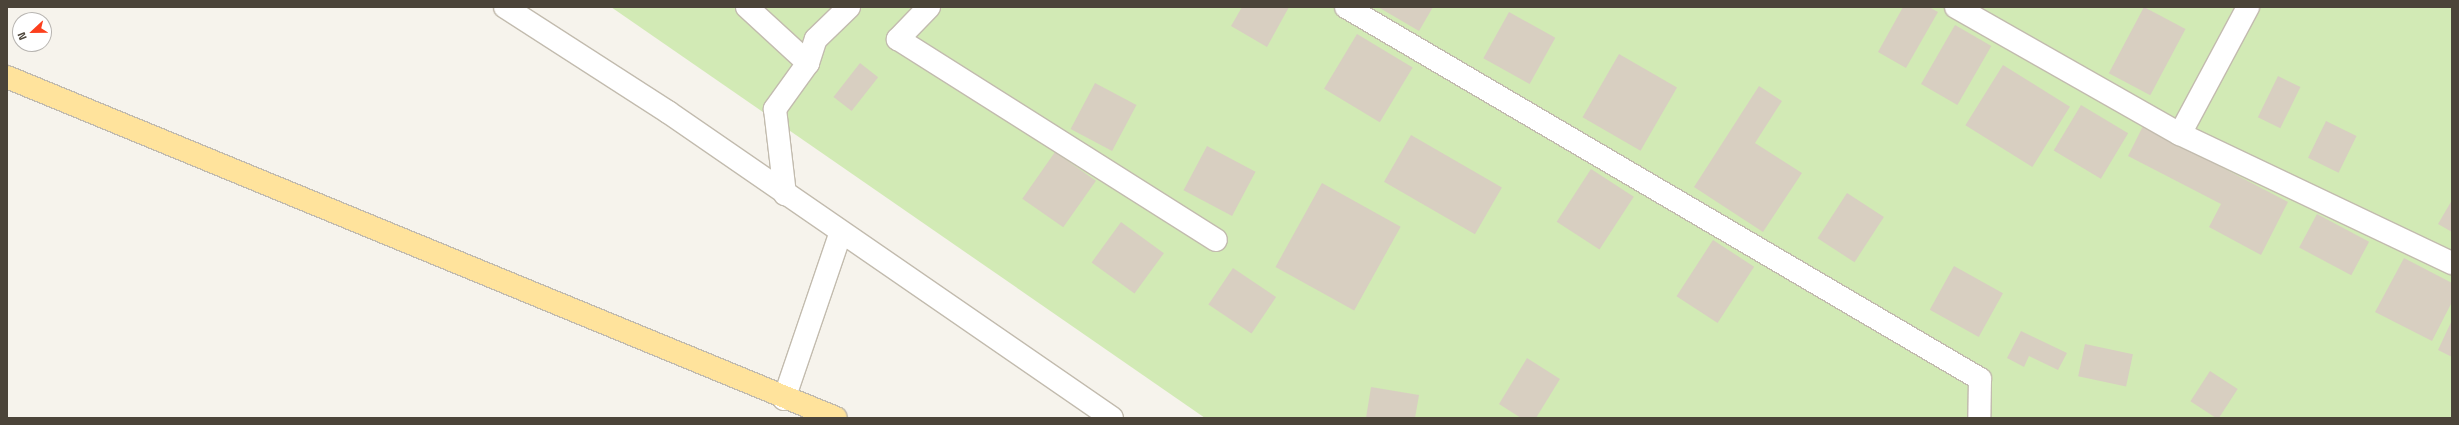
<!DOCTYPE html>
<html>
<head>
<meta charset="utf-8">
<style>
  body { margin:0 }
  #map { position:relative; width:2459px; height:425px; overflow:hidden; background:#f6f3ec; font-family:"Titillium Web",sans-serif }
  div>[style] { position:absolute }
  .green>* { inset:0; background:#d2eab5 }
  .building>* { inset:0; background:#d8cfc1; transform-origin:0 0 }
  .roads { filter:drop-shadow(1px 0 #c2bbae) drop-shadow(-1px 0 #c2bbae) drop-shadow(0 1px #c2bbae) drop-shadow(0 -1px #c2bbae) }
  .minor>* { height:22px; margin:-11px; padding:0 11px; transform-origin:11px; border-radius:11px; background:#fff }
  .major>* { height:22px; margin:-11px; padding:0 11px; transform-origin:11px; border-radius:11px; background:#ffe39c }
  span { translate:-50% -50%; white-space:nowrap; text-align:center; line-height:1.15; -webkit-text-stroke:4px #fff; paint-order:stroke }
  .frame { position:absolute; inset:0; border:8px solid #4b4439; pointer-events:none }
  .north { position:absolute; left:12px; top:12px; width:40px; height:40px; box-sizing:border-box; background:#fff; border:1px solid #b7b4b0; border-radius:50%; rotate:248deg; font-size:11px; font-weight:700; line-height:16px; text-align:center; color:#4b4439 }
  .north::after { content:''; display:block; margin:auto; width:14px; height:18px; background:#fc3f1d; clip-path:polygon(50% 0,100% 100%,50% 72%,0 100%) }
</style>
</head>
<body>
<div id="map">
  <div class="green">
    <i style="clip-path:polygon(611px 7px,2452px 7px,2452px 418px,1205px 418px)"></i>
  </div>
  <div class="building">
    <i style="clip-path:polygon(1242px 7px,1289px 7px,1267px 47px,1231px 26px)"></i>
    <i style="clip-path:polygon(1378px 7px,1433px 7px,1419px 31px)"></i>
    <i style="clip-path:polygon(1903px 7px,1929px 7px,1938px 12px,1906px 68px,1878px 52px)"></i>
    <i style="left:2144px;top:7px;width:47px;height:75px;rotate:28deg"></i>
    <i style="left:1509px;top:12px;width:53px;height:53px;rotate:29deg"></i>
    <i style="left:1955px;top:25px;width:42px;height:68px;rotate:30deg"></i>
    <i style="left:1357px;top:34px;width:65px;height:64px;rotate:31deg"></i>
    <i style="left:1619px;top:54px;width:67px;height:73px;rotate:30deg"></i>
    <i style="left:860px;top:63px;width:23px;height:43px;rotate:38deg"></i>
    <i style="left:2003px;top:65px;width:79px;height:71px;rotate:32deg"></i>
    <i style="left:2278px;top:76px;width:25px;height:46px;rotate:26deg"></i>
    <i style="left:1095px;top:83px;width:47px;height:52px;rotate:28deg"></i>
    <i style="clip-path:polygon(1759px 86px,1782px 101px,1755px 143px,1802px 173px,1763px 232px,1694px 187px)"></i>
    <i style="left:2081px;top:105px;width:55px;height:53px;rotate:31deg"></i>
    <i style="left:2326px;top:121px;width:34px;height:41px;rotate:26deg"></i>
    <i style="clip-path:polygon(2143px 126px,2288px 202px,2261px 255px,2209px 227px,2221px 204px,2128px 156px)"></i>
    <i style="left:1411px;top:135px;width:105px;height:54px;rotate:30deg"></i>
    <i style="left:1207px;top:146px;width:55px;height:50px;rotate:28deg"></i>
    <i style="left:1055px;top:152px;width:50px;height:57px;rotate:35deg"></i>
    <i style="left:1591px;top:169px;width:51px;height:63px;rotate:33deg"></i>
    <i style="left:1322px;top:183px;width:90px;height:96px;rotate:29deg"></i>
    <i style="left:1847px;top:193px;width:44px;height:54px;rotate:33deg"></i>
    <i style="clip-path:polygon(2452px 200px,2452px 232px,2438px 224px)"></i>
    <i style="left:2317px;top:214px;width:59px;height:38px;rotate:28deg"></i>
    <i style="left:1121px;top:222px;width:53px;height:50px;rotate:36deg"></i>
    <i style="left:1713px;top:240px;width:49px;height:67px;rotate:33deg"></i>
    <i style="clip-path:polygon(2404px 258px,2452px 283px,2452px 302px,2432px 341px,2375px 312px)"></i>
    <i style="left:1954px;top:266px;width:56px;height:50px;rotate:29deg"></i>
    <i style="left:1233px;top:268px;width:52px;height:44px;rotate:34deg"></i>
    <i style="clip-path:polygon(2452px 320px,2452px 357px,2438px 350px)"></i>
    <i style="clip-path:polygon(2021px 331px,2067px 353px,2058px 370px,2029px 356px,2024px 367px,2007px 358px)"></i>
    <i style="left:2085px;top:344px;width:49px;height:33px;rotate:12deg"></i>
    <i style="clip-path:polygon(1527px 358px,1560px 379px,1536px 418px,1521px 418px,1499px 404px)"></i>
    <i style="left:2210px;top:371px;width:33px;height:36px;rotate:33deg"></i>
    <i style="clip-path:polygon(1371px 387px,1419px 395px,1415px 418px,1366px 418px)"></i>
  </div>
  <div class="roads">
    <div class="minor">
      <i style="left:505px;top:7px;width:194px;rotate:32.8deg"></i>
      <i style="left:668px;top:112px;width:539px;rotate:34.57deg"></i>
      <i style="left:747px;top:7px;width:83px;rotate:42.6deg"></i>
      <i style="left:808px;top:63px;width:57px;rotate:125.7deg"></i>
      <i style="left:775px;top:109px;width:86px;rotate:83.3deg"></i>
      <i style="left:929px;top:7px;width:45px;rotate:134.1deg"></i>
      <i style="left:898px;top:39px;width:376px;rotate:32.3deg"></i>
      <i style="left:1346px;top:7px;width:735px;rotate:30.4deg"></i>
      <i style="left:1980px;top:379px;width:39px;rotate:91deg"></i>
      <i style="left:1956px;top:7px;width:257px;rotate:29.6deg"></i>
      <i style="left:2180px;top:134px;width:301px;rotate:25.4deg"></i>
      <i style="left:808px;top:63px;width:25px;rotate:-72deg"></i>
      <i style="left:816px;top:39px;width:46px;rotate:-44.1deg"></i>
      <i style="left:2180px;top:134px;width:144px;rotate:-61.8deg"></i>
      <i style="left:784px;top:399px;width:176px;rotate:-71.2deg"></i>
    </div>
    <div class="major">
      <i style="left:7px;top:77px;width:896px;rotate:22.36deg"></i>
    </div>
  </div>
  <div class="frame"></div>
  <div class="north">N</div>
</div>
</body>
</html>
